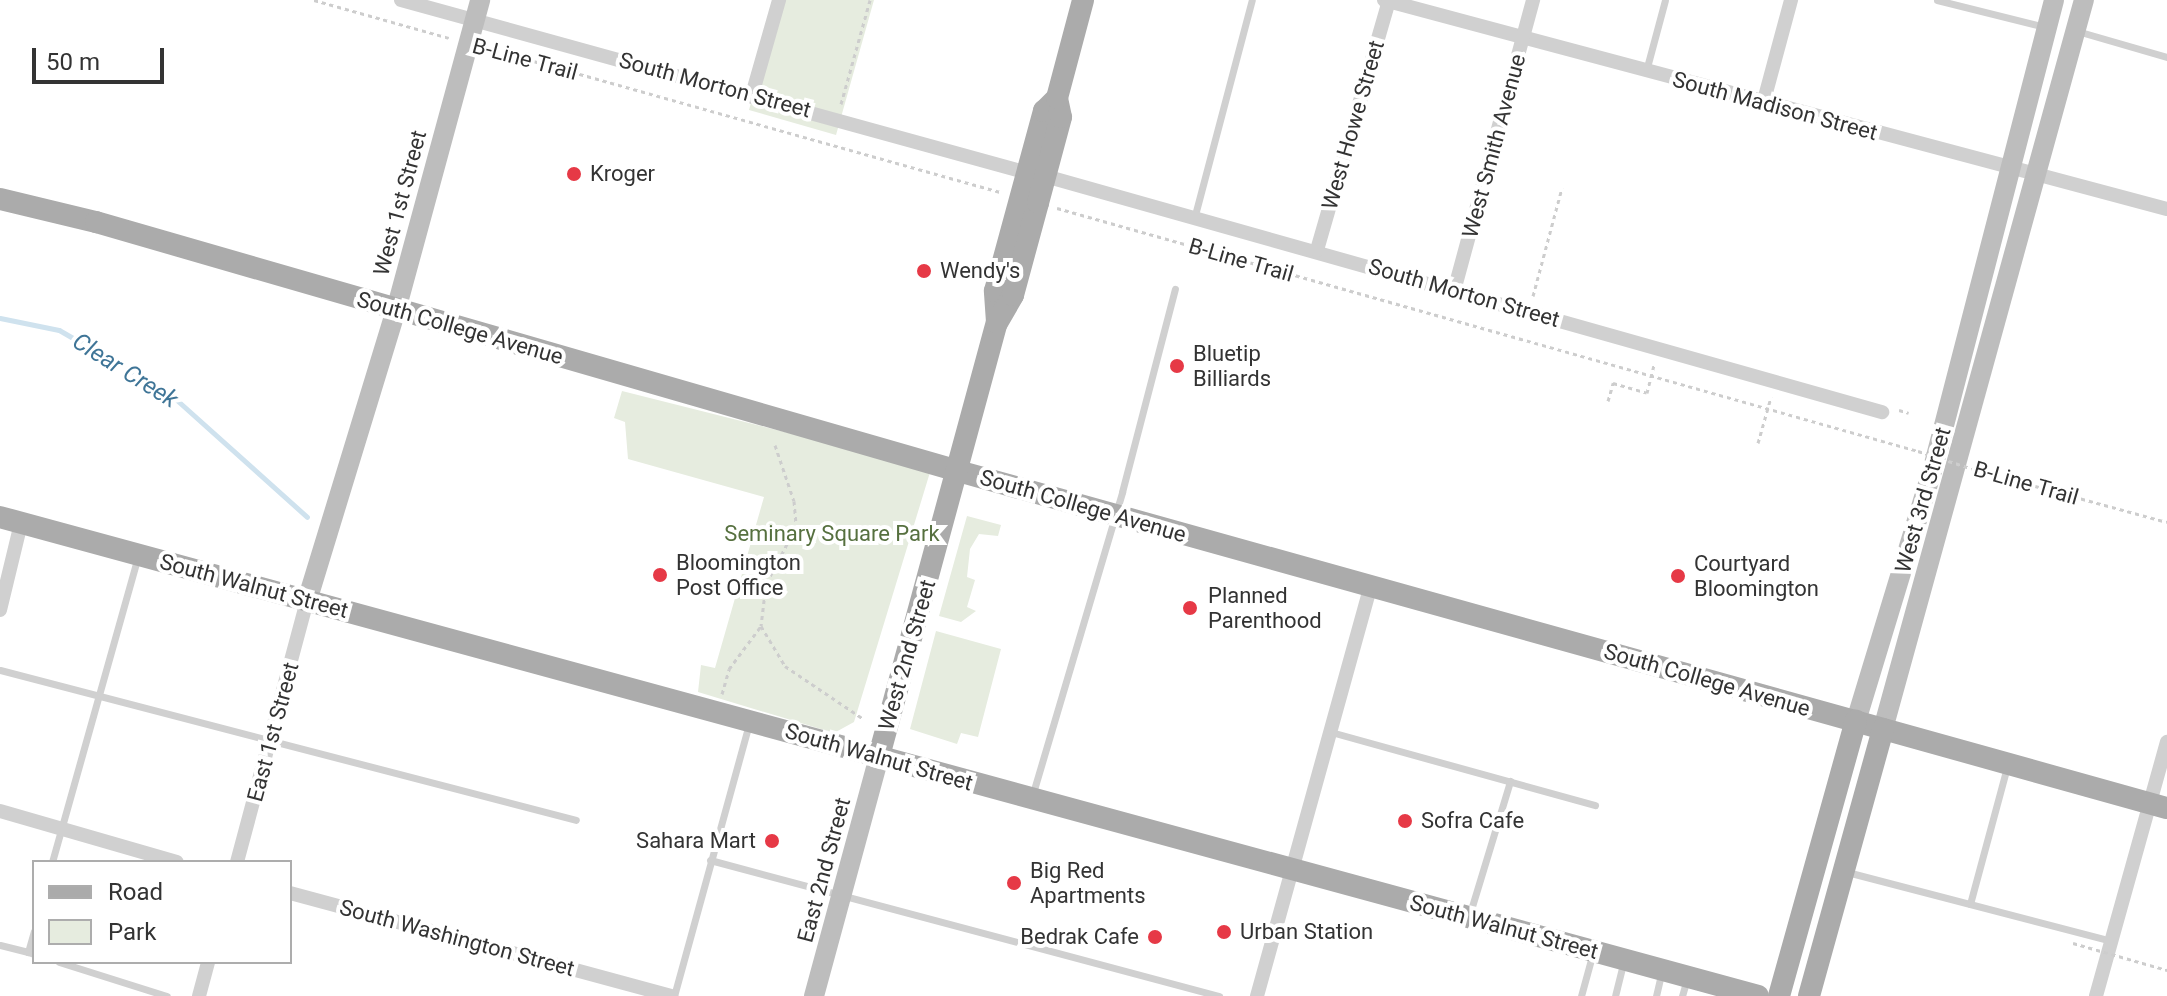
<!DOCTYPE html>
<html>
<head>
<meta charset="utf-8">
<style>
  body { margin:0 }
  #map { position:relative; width:2167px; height:996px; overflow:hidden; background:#fff; font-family:Roboto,sans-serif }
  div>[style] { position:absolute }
  .green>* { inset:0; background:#e6ecdf }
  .stream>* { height:5px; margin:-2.5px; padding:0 2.5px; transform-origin:2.5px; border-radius:2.5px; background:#cfe2ee }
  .path>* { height:3px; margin-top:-1.5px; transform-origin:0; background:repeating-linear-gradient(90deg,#cdcdcd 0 4px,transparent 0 8px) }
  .lane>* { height:7px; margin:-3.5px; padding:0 3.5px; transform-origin:3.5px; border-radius:3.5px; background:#d0d0d0 }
  .street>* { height:14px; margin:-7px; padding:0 7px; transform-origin:7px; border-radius:7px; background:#d0d0d0 }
  .secondary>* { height:20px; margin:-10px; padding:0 10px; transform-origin:10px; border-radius:10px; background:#bdbdbd }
  .primary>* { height:22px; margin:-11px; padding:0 11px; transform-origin:11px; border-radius:11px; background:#ababab }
  .path-bridge>* { height:3px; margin-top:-1.5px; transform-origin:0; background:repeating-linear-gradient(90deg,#cdcdcd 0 4px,transparent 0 8px) }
  .dots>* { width:22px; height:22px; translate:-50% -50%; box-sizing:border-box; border:4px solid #fff; border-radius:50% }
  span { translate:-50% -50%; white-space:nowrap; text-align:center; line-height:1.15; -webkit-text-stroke:8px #fff; paint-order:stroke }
  .street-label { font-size:22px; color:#333 }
  .poi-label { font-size:22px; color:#333 }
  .left { translate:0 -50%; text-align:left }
  .right { translate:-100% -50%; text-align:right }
  .park-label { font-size:22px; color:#56703f }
  .water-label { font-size:24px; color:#3f7597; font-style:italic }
  .legend { position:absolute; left:32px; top:860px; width:260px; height:104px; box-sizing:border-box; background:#fff; border:2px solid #adadad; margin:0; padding:10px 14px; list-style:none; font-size:24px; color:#333 }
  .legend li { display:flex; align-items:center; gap:16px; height:40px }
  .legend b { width:40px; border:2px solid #adadad }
  .scale { position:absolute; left:32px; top:48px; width:132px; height:36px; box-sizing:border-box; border:4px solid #333; border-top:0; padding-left:10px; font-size:24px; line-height:28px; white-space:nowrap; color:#333; -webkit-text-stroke:6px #fff; paint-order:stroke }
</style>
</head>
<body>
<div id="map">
  <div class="green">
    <i style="clip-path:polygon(779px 0,874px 0,836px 135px,749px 110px)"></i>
    <i style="clip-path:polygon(622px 391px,931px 469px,854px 722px,834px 733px,698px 692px,701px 665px,715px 668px,764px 497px,628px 459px,625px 422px,614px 418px)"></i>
    <i style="clip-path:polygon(967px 516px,1001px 525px,998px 536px,979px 534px,970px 549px,967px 577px,975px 580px,967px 607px,976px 611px,961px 622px,939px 616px)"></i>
    <i style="clip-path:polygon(936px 631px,1001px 649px,978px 737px,961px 733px,957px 744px,910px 729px)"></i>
  </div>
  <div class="stream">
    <i style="left:0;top:318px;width:60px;rotate:11.5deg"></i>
    <i style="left:59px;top:330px;width:128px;rotate:30deg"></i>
    <i style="left:170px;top:394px;width:184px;rotate:41.9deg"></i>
  </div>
  <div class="path">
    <i style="left:314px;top:0;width:140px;rotate:15.7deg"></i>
    <i style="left:487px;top:48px;width:533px;rotate:15.68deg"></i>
    <i style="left:841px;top:104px;width:108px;rotate:-74.4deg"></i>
    <i style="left:1057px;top:208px;width:895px;rotate:15.76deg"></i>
    <i style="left:1533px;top:296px;width:112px;rotate:-75deg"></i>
    <i style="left:1608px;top:401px;width:19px;rotate:-74deg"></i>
    <i style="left:1613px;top:383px;width:35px;rotate:16deg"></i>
    <i style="left:1647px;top:393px;width:30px;rotate:-76deg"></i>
    <i style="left:1899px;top:410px;width:10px;rotate:17deg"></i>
    <i style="left:1758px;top:443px;width:48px;rotate:-74.2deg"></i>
    <i style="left:775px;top:445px;width:59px;rotate:71.3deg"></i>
    <i style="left:794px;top:501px;width:32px;rotate:85deg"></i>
    <i style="left:1973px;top:469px;width:201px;rotate:15.3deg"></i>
    <i style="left:841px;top:533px;width:42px;rotate:180deg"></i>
    <i style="left:799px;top:533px;width:16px;rotate:137deg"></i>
    <i style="left:787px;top:544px;width:45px;rotate:117.7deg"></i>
    <i style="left:766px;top:584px;width:42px;rotate:96.8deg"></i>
    <i style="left:761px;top:626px;width:47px;rotate:59deg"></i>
    <i style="left:785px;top:666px;width:93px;rotate:34deg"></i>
    <i style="left:722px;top:694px;width:26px;rotate:-74deg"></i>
    <i style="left:729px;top:669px;width:54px;rotate:-53.3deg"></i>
  </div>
  <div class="lane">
    <i style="left:1937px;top:0;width:111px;rotate:14deg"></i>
    <i style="left:2077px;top:31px;width:94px;rotate:16.1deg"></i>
    <i style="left:1646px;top:71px;width:73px;rotate:-75deg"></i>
    <i style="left:1195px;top:215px;width:222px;rotate:-75.2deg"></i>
    <i style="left:0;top:670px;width:595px;rotate:14.6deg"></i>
    <i style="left:1331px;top:732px;width:274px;rotate:15.5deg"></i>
    <i style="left:1033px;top:793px;width:314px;rotate:-73.5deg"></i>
    <i style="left:1122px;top:492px;width:210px;rotate:-75.4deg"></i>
    <i style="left:710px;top:860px;width:527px;rotate:14.96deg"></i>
    <i style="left:52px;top:862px;width:317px;rotate:-74.3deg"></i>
    <i style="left:1847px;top:872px;width:273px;rotate:14.6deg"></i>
    <i style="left:1970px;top:904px;width:142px;rotate:-74.9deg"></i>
    <i style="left:1470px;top:913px;width:138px;rotate:-73.1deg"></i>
    <i style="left:34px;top:931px;width:22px;rotate:106deg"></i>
    <i style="left:28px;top:952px;width:6px;rotate:18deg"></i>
    <i style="left:0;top:945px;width:29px;rotate:14deg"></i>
    <i style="left:59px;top:962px;width:113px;rotate:17.5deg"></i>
    <i style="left:674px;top:996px;width:283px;rotate:-74.6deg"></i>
    <i style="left:1581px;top:996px;width:46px;rotate:-74.7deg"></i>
    <i style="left:1615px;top:996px;width:34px;rotate:-76deg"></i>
    <i style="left:1656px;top:996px;width:26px;rotate:-77deg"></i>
    <i style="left:1682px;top:996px;width:18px;rotate:-74deg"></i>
  </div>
  <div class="street">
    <i style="left:401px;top:0;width:650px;rotate:15.43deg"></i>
    <i style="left:1384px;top:0;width:810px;rotate:14.95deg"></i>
    <i style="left:752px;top:95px;width:99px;rotate:-74.1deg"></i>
    <i style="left:1763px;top:104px;width:108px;rotate:-74.9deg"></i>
    <i style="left:1045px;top:176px;width:870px;rotate:15.75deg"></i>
    <i style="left:1317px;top:250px;width:260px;rotate:-73.9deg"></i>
    <i style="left:1454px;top:291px;width:302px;rotate:-74.8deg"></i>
    <i style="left:0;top:610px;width:89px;rotate:-76.4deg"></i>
    <i style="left:0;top:811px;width:184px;rotate:16.1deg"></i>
    <i style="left:237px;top:862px;width:270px;rotate:-75deg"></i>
    <i style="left:290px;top:893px;width:395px;rotate:15.1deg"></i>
    <i style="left:199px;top:996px;width:35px;rotate:-75deg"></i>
    <i style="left:1257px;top:996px;width:426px;rotate:-74.5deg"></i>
    <i style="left:2096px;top:996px;width:264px;rotate:-74.4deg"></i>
  </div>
  <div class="secondary">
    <i style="left:307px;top:601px;width:304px;rotate:-73deg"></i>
    <i style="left:396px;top:310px;width:321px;rotate:-74.8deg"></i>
    <i style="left:1856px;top:721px;width:264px;rotate:-73.1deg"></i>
    <i style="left:1933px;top:468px;width:483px;rotate:-75.5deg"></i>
    <i style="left:1883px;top:729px;width:756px;rotate:-74.59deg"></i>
    <i style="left:814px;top:996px;width:249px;rotate:-74.8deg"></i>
  </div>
  <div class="primary">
    <i style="left:0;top:199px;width:99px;rotate:13.5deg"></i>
    <i style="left:96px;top:222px;width:897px;rotate:16.11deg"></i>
    <i style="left:958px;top:471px;width:1255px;rotate:15.58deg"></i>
    <i style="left:997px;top:322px;width:31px;rotate:-94deg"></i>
    <i style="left:995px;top:291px;width:187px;rotate:-74.8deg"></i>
    <i style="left:1044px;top:111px;width:18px;rotate:-45deg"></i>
    <i style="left:0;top:517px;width:1822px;rotate:15.24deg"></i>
    <i style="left:879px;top:756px;width:449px;rotate:-74.8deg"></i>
    <i style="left:997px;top:323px;width:32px;rotate:-60deg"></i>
    <i style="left:1013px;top:295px;width:95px;rotate:-74.8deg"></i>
    <i style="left:1038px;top:203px;width:89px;rotate:-75deg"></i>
    <i style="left:1061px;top:117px;width:19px;rotate:-102deg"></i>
    <i style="left:1057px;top:98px;width:101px;rotate:-75.1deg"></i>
    <i style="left:1779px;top:996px;width:286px;rotate:-74.4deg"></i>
    <i style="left:1809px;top:996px;width:277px;rotate:-74.5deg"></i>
  </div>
  <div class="path-bridge">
    <i style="left:1918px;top:451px;width:58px;rotate:18.1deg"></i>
    <i style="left:2073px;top:943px;width:98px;rotate:16deg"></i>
  </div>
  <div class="dots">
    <i style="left:574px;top:174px;background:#e63946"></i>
    <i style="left:924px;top:271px;background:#e63946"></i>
    <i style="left:1177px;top:366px;background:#e63946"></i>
    <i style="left:660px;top:575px;background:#e63946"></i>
    <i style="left:1678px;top:576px;background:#e63946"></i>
    <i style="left:1190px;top:608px;background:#e63946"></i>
    <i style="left:1405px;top:821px;background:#e63946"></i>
    <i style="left:772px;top:841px;background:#e63946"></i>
    <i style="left:1014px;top:883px;background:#e63946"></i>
    <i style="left:1224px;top:932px;background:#e63946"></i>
    <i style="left:1155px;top:937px;background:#e63946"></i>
  </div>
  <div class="street-label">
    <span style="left:525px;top:59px;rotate:15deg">B-Line Trail</span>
    <span style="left:715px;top:85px;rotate:15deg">South Morton Street</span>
    <span style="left:1775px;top:106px;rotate:15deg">South Madison Street</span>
    <span style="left:1353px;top:125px;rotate:-74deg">West Howe Street</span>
    <span style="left:1494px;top:146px;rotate:-75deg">West Smith Avenue</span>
    <span style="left:400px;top:203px;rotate:-75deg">West 1st Street</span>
    <span style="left:1241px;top:260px;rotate:16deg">B-Line Trail</span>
    <span style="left:1464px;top:293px;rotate:16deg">South Morton Street</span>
    <span style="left:460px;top:328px;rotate:16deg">South College Avenue</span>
    <span style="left:2026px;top:483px;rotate:16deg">B-Line Trail</span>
    <span style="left:1923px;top:500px;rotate:-74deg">West 3rd Street</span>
    <span style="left:1083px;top:506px;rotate:16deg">South College Avenue</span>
    <span style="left:254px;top:586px;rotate:15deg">South Walnut Street</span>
    <span style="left:907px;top:655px;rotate:-74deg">West 2nd Street</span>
    <span style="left:1707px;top:680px;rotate:16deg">South College Avenue</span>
    <span style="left:273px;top:732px;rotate:-75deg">East 1st Street</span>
    <span style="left:879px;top:757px;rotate:16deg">South Walnut Street</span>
    <span style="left:824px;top:870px;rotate:-75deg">East 2nd Street</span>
    <span style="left:1504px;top:927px;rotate:15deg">South Walnut Street</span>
    <span style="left:457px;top:938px;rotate:15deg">South Washington Street</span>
  </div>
  <div class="poi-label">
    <span class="left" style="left:590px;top:174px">Kroger</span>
    <span class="left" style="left:940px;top:271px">Wendy's</span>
    <span class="left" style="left:1193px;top:366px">Bluetip<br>Billiards</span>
    <span class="left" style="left:676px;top:575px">Bloomington<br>Post Office</span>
    <span class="left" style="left:1694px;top:576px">Courtyard<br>Bloomington</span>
    <span class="left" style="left:1208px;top:608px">Planned<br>Parenthood</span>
    <span class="left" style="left:1421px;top:821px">Sofra Cafe</span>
    <span class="right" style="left:756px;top:841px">Sahara Mart</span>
    <span class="left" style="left:1030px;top:883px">Big Red<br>Apartments</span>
    <span class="left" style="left:1240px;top:932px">Urban Station</span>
    <span class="right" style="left:1139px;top:937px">Bedrak Cafe</span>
  </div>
  <div class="park-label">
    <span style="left:832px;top:534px">Seminary Square Park</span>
  </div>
  <div class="water-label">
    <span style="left:125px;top:371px;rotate:32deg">Clear Creek</span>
  </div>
  <ul class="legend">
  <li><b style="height:10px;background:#ababab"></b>Road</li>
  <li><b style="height:22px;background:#e6ecdf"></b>Park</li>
  </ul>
  <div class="scale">50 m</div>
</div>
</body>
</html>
